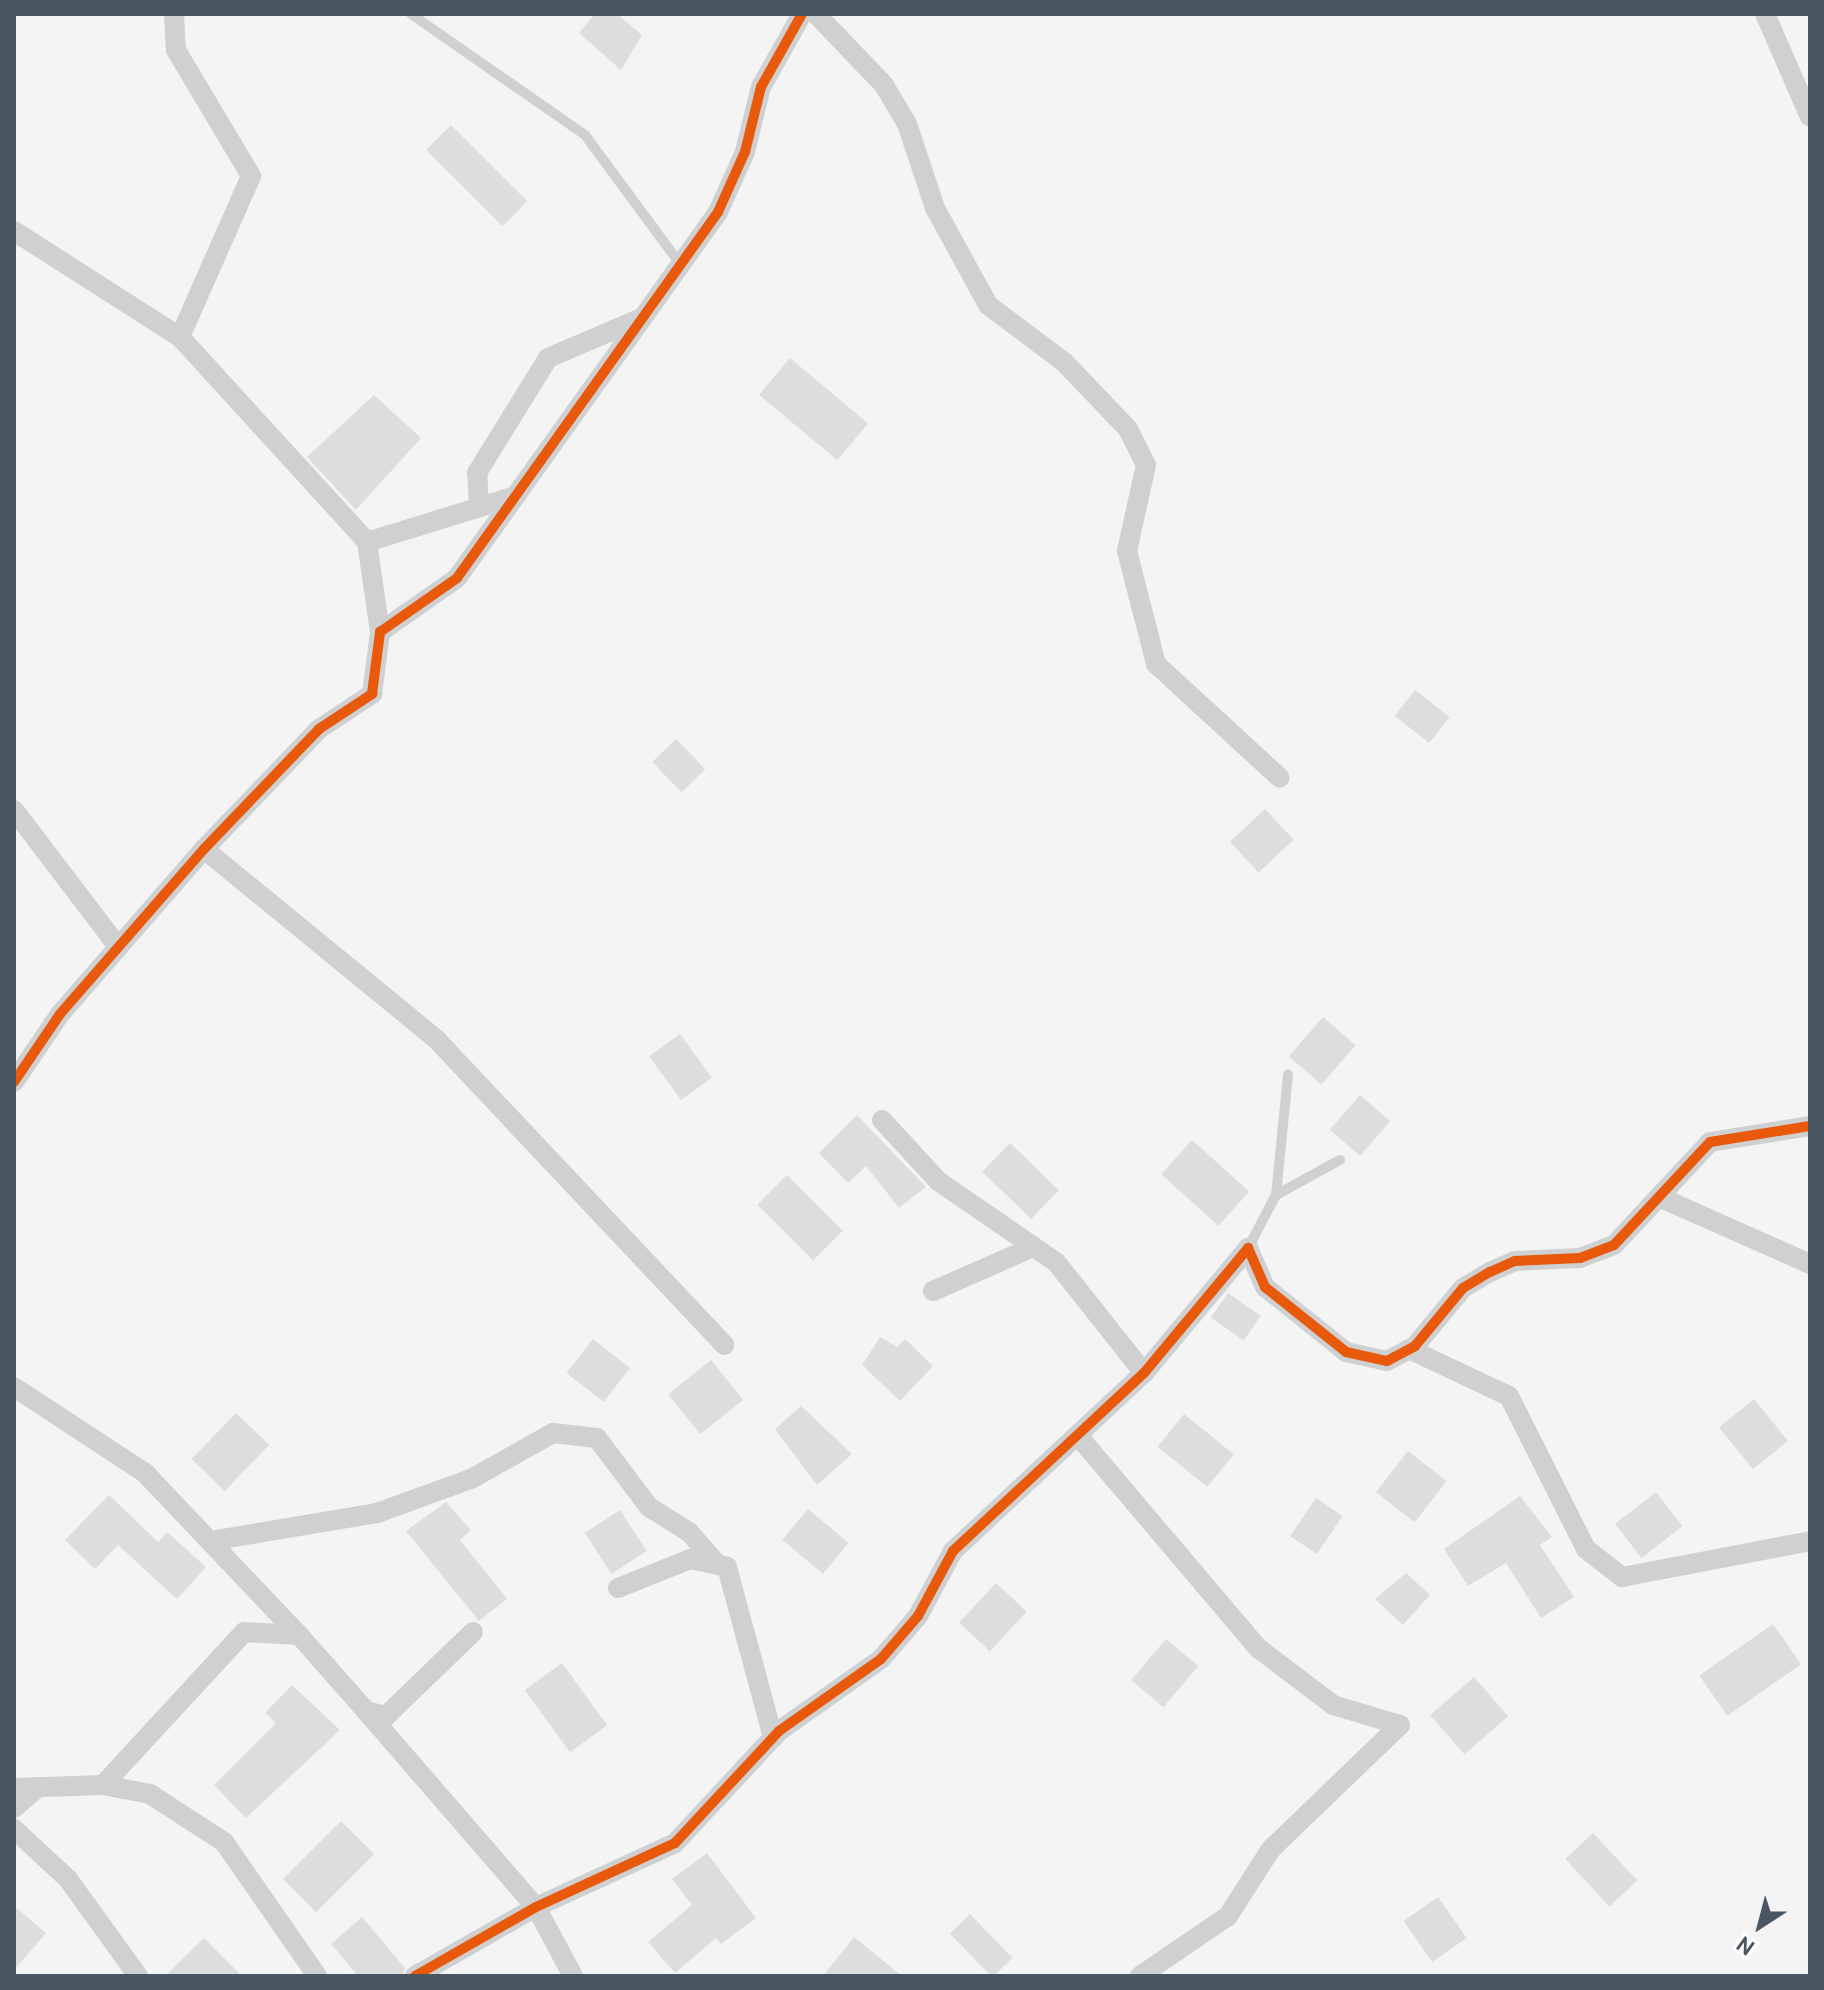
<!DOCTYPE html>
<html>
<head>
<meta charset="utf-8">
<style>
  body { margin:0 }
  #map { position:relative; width:1824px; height:1990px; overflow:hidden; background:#f4f4f4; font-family:Cabin,sans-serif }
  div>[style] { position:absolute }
  .building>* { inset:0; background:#ddddde; transform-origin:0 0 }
  .service>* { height:10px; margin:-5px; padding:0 5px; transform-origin:5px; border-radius:5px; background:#ced0d2 }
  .minor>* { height:20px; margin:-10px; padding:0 10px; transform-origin:10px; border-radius:10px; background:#ced0d2 }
  .cycleway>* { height:10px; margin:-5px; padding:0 5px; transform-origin:5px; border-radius:5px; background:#e8590c }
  span { translate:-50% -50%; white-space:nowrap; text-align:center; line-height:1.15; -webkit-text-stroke:8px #fff; paint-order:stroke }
  .frame { position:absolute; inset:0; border:16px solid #4a5661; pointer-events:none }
  .north { position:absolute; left:1720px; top:1886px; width:80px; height:80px; -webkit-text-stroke:6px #fff; paint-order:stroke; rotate:216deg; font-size:22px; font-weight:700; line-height:32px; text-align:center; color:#4a5661 }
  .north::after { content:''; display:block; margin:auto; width:28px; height:36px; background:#4a5661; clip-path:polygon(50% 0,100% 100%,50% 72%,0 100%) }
</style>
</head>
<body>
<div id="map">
  <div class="building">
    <i style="clip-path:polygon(595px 14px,617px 14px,642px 35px,621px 70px,579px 33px)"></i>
    <i style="left:451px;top:125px;width:108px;height:35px;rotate:45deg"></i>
    <i style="left:790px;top:358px;width:102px;height:48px;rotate:40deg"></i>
    <i style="clip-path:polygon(374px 395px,421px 438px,356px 510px,307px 457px)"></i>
    <i style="left:1415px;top:690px;width:44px;height:33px;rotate:38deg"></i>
    <i style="left:676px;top:739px;width:42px;height:33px;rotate:46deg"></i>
    <i style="left:1265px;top:809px;width:42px;height:48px;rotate:47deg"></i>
    <i style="left:1323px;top:1017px;width:43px;height:52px;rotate:41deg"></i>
    <i style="left:680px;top:1034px;width:54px;height:38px;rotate:54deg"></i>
    <i style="left:1360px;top:1095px;width:40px;height:46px;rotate:41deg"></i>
    <i style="clip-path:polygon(857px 1115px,926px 1187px,899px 1208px,866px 1166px,848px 1183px,819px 1153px)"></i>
    <i style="left:1192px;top:1140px;width:77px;height:46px;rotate:42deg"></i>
    <i style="left:1010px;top:1143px;width:68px;height:40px;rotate:44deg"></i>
    <i style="left:787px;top:1175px;width:79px;height:42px;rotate:45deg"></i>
    <i style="left:1228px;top:1293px;width:40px;height:30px;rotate:35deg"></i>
    <i style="clip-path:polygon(880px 1337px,897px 1347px,905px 1339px,933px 1366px,900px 1401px,862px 1365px)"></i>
    <i style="left:593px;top:1339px;width:47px;height:43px;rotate:38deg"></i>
    <i style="left:711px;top:1360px;width:51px;height:55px;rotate:51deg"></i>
    <i style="left:1754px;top:1399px;width:54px;height:45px;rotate:51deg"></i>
    <i style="clip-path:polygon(801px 1406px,852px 1454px,817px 1485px,775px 1429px)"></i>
    <i style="left:236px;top:1413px;width:46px;height:64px;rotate:44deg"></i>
    <i style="left:1184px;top:1414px;width:64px;height:42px;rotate:39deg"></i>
    <i style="left:1408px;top:1451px;width:49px;height:52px;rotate:38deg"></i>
    <i style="left:1656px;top:1492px;width:43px;height:52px;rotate:52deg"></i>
    <i style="clip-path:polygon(109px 1495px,158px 1542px,167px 1532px,206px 1567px,177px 1599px,118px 1545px,95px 1569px,65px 1540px)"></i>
    <i style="clip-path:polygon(1520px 1496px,1552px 1537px,1540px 1545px,1574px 1597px,1541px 1618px,1506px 1563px,1468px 1586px,1444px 1549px)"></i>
    <i style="left:1316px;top:1498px;width:32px;height:46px;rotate:34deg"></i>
    <i style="clip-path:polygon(446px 1502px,471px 1530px,460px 1540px,507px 1599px,479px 1621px,406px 1531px)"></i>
    <i style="left:808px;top:1509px;width:53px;height:40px;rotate:40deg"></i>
    <i style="left:620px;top:1510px;width:49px;height:42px;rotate:57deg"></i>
    <i style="clip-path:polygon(1406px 1573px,1430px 1595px,1403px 1625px,1375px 1599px)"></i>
    <i style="left:996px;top:1583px;width:42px;height:54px;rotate:43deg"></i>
    <i style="left:1773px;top:1624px;width:49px;height:90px;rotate:55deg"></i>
    <i style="left:1166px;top:1639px;width:42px;height:54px;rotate:40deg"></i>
    <i style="left:562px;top:1663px;width:77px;height:46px;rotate:54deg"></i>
    <i style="left:1474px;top:1677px;width:52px;height:58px;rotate:49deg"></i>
    <i style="clip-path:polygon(292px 1685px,340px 1730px,246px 1818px,214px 1785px,276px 1723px,265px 1713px)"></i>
    <i style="left:341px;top:1821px;width:47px;height:82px;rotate:45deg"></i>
    <i style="left:1593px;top:1833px;width:65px;height:38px;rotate:47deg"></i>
    <i style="clip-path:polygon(707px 1853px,756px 1918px,721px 1944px,716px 1938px,675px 1973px,648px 1942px,692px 1905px,672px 1879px)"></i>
    <i style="left:1438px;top:1897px;width:50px;height:42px;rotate:55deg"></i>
    <i style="clip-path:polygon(14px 1906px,46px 1933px,14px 1970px)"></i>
    <i style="left:970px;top:1914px;width:61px;height:28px;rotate:46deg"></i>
    <i style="clip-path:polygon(362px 1917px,405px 1968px,402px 1976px,358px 1976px,331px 1944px)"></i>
    <i style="clip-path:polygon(854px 1937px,902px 1976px,823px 1976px)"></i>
    <i style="clip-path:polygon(204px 1938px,242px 1976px,165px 1976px)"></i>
  </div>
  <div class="service">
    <i style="left:411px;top:14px;width:212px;rotate:34.8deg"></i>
    <i style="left:585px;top:135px;width:162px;rotate:53.6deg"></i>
    <i style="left:1276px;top:1195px;width:73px;rotate:-28.7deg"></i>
    <i style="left:1248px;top:1248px;width:60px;rotate:-62.2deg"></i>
    <i style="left:1276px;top:1195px;width:121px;rotate:-84.3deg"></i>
  </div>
  <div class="minor">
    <i style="left:174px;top:14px;width:36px;rotate:87deg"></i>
    <i style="left:176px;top:50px;width:147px;rotate:59.2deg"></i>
    <i style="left:251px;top:176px;width:176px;rotate:113.8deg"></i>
    <i style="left:816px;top:14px;width:98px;rotate:46.2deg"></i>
    <i style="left:884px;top:85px;width:45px;rotate:59.5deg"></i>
    <i style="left:907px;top:124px;width:89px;rotate:71.6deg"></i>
    <i style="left:935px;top:208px;width:111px;rotate:61.3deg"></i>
    <i style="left:988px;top:305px;width:95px;rotate:36.9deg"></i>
    <i style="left:1064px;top:362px;width:93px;rotate:46.3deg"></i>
    <i style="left:1128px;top:429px;width:40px;rotate:63.4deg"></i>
    <i style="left:1146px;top:465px;width:88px;rotate:102.5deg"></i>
    <i style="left:1127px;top:551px;width:117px;rotate:75.6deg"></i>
    <i style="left:1156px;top:664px;width:168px;rotate:42.6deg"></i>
    <i style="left:1765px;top:14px;width:112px;rotate:66.4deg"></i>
    <i style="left:14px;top:231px;width:197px;rotate:32.6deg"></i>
    <i style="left:180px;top:337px;width:277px;rotate:47.6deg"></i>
    <i style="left:479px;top:507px;width:34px;rotate:-93deg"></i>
    <i style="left:477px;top:473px;width:135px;rotate:-58.3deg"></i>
    <i style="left:548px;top:358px;width:102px;rotate:-23.1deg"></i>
    <i style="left:380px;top:632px;width:91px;rotate:-98.2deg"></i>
    <i style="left:367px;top:542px;width:156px;rotate:-17.2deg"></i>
    <i style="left:14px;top:810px;width:170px;rotate:52.7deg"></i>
    <i style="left:204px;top:849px;width:301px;rotate:39.3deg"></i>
    <i style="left:437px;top:1040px;width:419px;rotate:46.7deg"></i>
    <i style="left:14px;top:1082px;width:82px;rotate:-55.9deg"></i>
    <i style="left:60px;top:1014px;width:219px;rotate:-48.9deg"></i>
    <i style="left:204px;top:849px;width:166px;rotate:-46.2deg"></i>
    <i style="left:319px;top:729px;width:64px;rotate:-33.4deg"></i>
    <i style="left:372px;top:694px;width:63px;rotate:-82.6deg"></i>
    <i style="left:380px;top:632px;width:94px;rotate:-35deg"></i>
    <i style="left:457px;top:578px;width:450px;rotate:-54.5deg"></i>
    <i style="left:718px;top:212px;width:66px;rotate:-65.8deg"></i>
    <i style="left:745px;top:152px;width:67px;rotate:-76.2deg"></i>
    <i style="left:761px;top:87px;width:84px;rotate:-60.7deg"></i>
    <i style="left:882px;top:1120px;width:83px;rotate:47.4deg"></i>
    <i style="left:938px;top:1181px;width:143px;rotate:34.5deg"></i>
    <i style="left:1056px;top:1262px;width:142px;rotate:51.6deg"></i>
    <i style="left:1659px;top:1197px;width:165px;rotate:23.9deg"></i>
    <i style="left:933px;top:1291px;width:109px;rotate:-23.7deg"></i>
    <i style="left:1409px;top:1349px;width:110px;rotate:25.2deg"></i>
    <i style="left:1509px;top:1396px;width:171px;rotate:63.3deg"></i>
    <i style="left:1586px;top:1549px;width:46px;rotate:37.9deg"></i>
    <i style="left:1622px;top:1577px;width:191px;rotate:-10.8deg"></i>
    <i style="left:14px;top:1387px;width:157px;rotate:33.3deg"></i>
    <i style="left:145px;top:1473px;width:224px;rotate:46.5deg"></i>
    <i style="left:1079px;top:1437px;width:277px;rotate:49.7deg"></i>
    <i style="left:1258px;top:1648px;width:94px;rotate:37.2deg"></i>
    <i style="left:1333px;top:1705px;width:70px;rotate:16.6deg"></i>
    <i style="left:1400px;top:1725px;width:179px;rotate:136.1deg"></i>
    <i style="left:1271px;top:1849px;width:80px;rotate:122.7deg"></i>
    <i style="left:1228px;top:1916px;width:107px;rotate:145.7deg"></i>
    <i style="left:210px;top:1541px;width:169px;rotate:-9.5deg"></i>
    <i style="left:377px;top:1513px;width:100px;rotate:-19.9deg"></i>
    <i style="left:471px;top:1479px;width:94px;rotate:-29.3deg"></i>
    <i style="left:553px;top:1433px;width:44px;rotate:6.5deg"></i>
    <i style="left:597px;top:1438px;width:86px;rotate:53deg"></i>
    <i style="left:649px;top:1507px;width:47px;rotate:32deg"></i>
    <i style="left:689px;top:1532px;width:44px;rotate:48.7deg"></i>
    <i style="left:618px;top:1588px;width:78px;rotate:-21.9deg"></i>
    <i style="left:690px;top:1559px;width:38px;rotate:12deg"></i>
    <i style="left:727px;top:1567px;width:177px;rotate:74.9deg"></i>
    <i style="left:366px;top:1711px;width:259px;rotate:49.1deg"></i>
    <i style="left:536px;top:1907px;width:78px;rotate:61.8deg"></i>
    <i style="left:103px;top:1785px;width:48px;rotate:10.8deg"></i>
    <i style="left:150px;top:1794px;width:88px;rotate:33deg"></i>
    <i style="left:224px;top:1842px;width:163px;rotate:55.2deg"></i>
    <i style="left:14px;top:1788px;width:89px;rotate:-1.9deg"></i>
    <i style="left:103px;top:1785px;width:208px;rotate:-47.3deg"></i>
    <i style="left:244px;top:1632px;width:55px;rotate:3.1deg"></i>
    <i style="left:299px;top:1635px;width:101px;rotate:48.6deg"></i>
    <i style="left:366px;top:1711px;width:21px;rotate:14deg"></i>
    <i style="left:386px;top:1716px;width:121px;rotate:-44deg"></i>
    <i style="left:14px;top:1808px;width:32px;rotate:-41deg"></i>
    <i style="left:14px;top:1829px;width:74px;rotate:42.8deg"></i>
    <i style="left:68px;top:1879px;width:120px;rotate:54.2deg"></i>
    <i style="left:415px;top:1976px;width:139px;rotate:-29.7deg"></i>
    <i style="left:536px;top:1907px;width:153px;rotate:-24.7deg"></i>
    <i style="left:675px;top:1843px;width:153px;rotate:-47.1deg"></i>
    <i style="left:779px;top:1731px;width:125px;rotate:-35.2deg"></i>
    <i style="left:881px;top:1659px;width:57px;rotate:-49.3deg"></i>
    <i style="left:918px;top:1616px;width:74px;rotate:-61.7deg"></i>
    <i style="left:953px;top:1551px;width:261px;rotate:-43deg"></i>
    <i style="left:1144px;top:1373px;width:163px;rotate:-50.2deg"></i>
    <i style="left:1248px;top:1248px;width:43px;rotate:66.4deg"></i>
    <i style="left:1265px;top:1287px;width:104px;rotate:38.7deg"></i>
    <i style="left:1346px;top:1352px;width:42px;rotate:12.4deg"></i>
    <i style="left:1387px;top:1361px;width:32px;rotate:-28deg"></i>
    <i style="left:1415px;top:1346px;width:75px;rotate:-50.4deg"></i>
    <i style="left:1463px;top:1288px;width:31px;rotate:-31deg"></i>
    <i style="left:1490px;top:1272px;width:27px;rotate:-24deg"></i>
    <i style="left:1515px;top:1261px;width:65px;rotate:-2.6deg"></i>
    <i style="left:1580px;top:1258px;width:36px;rotate:-21deg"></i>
    <i style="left:1614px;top:1245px;width:141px;rotate:-47deg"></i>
    <i style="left:1710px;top:1142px;width:101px;rotate:-9.1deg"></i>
  </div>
  <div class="cycleway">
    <i style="left:14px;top:1082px;width:82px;rotate:-55.9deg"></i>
    <i style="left:60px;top:1014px;width:219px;rotate:-48.9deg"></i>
    <i style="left:204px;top:849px;width:166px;rotate:-46.2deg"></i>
    <i style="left:319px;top:729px;width:64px;rotate:-33.4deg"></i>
    <i style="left:372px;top:694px;width:63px;rotate:-82.6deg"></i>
    <i style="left:380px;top:632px;width:94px;rotate:-35deg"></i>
    <i style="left:457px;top:578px;width:450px;rotate:-54.5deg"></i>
    <i style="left:718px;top:212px;width:66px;rotate:-65.8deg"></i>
    <i style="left:745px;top:152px;width:67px;rotate:-76.2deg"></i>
    <i style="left:761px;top:87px;width:84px;rotate:-60.7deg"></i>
    <i style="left:415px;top:1976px;width:139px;rotate:-29.7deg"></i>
    <i style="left:536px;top:1907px;width:153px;rotate:-24.7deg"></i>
    <i style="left:675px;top:1843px;width:153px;rotate:-47.1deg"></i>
    <i style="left:779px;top:1731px;width:125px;rotate:-35.2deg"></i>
    <i style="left:881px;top:1659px;width:57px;rotate:-49.3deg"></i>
    <i style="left:918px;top:1616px;width:74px;rotate:-61.7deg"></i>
    <i style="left:953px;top:1551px;width:261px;rotate:-43deg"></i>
    <i style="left:1144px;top:1373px;width:163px;rotate:-50.2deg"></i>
    <i style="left:1248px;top:1248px;width:43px;rotate:66.4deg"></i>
    <i style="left:1265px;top:1287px;width:104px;rotate:38.7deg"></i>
    <i style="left:1346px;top:1352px;width:42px;rotate:12.4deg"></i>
    <i style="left:1387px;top:1361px;width:32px;rotate:-28deg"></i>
    <i style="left:1415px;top:1346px;width:75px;rotate:-50.4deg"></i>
    <i style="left:1463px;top:1288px;width:31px;rotate:-31deg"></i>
    <i style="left:1490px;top:1272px;width:27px;rotate:-24deg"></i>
    <i style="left:1515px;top:1261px;width:65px;rotate:-2.6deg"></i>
    <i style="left:1580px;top:1258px;width:36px;rotate:-21deg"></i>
    <i style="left:1614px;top:1245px;width:141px;rotate:-47deg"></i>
    <i style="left:1710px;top:1142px;width:101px;rotate:-9.1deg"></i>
  </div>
  <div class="frame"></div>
  <div class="north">N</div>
</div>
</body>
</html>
